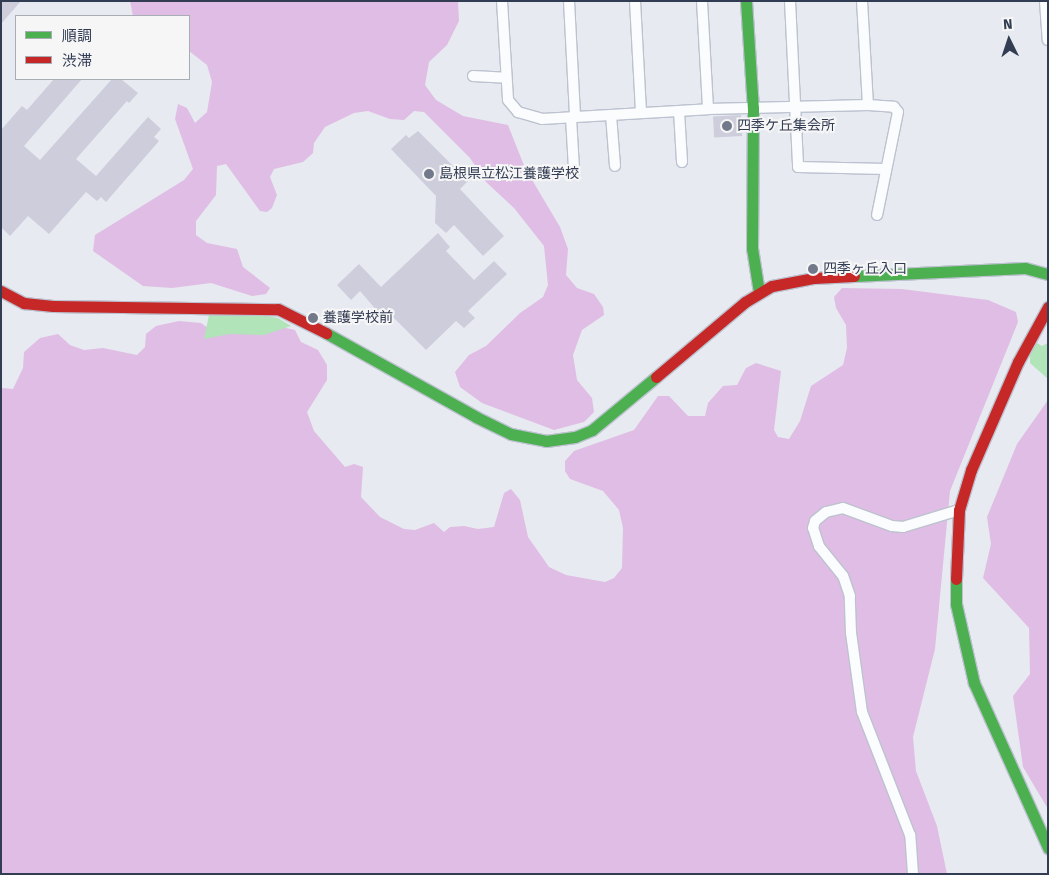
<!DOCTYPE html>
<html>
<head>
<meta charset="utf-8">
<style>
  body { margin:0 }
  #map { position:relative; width:1049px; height:875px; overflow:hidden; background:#e7eaf0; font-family:"Fira Sans","Noto Sans JP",sans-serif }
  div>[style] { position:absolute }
  .forest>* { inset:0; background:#e0bde4 }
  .water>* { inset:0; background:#b1e4b8 }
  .building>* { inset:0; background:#cdcddc; transform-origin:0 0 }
  .roads { filter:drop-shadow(1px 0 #bcc2cf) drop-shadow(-1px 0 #bcc2cf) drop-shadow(0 1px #bcc2cf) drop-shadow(0 -1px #bcc2cf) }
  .street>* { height:10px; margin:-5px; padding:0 5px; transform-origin:5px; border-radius:5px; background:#fbfcfd }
  .fast>* { height:11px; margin:-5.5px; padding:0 5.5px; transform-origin:5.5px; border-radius:5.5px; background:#4caf50 }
  .jam>* { height:11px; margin:-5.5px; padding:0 5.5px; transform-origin:5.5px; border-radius:5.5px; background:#c62828 }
  .dots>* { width:14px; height:14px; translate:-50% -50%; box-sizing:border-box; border:2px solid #f6f6f6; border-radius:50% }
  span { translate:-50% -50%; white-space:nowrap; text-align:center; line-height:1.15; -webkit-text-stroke:4px #f6f6f6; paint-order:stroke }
  .poi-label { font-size:14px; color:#323c53 }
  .left { translate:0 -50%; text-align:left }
  .frame { position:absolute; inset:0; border:2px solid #323c53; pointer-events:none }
  .legend { position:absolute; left:15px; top:15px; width:175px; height:65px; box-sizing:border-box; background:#f6f6f6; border:1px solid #a8acb5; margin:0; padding:6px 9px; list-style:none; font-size:15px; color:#323c53 }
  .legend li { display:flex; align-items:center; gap:10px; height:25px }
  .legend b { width:25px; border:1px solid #a8acb5 }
  .north { position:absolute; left:984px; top:15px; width:50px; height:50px; -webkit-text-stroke:4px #f6f6f6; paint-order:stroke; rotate:356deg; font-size:14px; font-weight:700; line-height:20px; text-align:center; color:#323c53 }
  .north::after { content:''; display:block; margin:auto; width:18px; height:22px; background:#323c53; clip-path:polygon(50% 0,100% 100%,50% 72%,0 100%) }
</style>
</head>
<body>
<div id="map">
  <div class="forest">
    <i style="clip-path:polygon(130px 1px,458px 1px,459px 21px,447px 45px,429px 62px,425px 85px,436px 100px,463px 116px,508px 125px,525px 168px,560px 227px,568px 249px,566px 275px,577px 288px,594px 294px,603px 307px,604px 315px,582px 330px,573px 355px,577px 380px,592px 398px,594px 412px,584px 422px,554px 430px,482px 403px,460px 387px,455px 372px,469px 355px,486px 346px,520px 313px,543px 297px,548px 285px,544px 246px,514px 208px,486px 182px,470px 158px,424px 112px,414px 111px,404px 120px,390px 119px,368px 111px,354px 113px,325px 127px,314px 143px,313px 153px,303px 162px,274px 169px,270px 177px,277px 195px,272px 208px,267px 212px,260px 211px,226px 164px,217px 166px,216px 195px,196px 221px,196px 235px,207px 243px,237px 249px,243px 267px,270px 288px,266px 294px,252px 296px,211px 283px,172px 288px,143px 286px,93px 251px,95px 235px,184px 180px,193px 169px,175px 119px,178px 104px,187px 108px,195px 123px,207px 112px,212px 82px,207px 65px,189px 51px,189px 16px,133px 16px)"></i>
    <i style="clip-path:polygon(842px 288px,902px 289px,988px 300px,1016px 312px,1018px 322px,950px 491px,935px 649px,913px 737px,916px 771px,937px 826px,947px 874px,1px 874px,1px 388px,13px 389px,23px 368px,24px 352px,40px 338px,58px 334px,70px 345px,84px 350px,103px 348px,137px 355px,145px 347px,146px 334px,156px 326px,179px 321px,201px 323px,212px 331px,277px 326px,295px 330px,301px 342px,318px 350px,327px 365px,327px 380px,307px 412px,314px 431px,345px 467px,354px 464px,363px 467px,361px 497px,380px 517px,404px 529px,415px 530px,434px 523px,444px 532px,450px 527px,464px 526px,478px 529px,494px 527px,504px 493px,511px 489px,520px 500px,528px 537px,549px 567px,566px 575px,605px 582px,614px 578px,622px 568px,623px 528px,619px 510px,603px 491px,570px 479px,565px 471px,565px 461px,574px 451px,634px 430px,658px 396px,669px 396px,688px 416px,705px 416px,708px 403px,723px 386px,737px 385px,746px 368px,756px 363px,781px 371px,774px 430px,778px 437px,789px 439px,800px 421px,811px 386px,843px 365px,847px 348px,846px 325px,836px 308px,834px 297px)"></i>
    <i style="clip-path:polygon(1048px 400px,1048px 809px,1023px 767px,1013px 696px,1030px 674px,1029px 628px,983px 578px,991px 544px,987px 517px,1017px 444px)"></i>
  </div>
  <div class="water">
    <i style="clip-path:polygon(255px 314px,278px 318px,291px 326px,264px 335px,230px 334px,204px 339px,209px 315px)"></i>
    <i style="clip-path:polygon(1037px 343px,1042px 346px,1048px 343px,1048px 379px,1030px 363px,1030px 353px)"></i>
  </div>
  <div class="building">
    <i style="clip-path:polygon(1px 1px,21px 1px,1px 24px)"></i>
    <i style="clip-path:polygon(54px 79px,82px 79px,24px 146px,40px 160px,112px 79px,121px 79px,138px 93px,129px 103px,127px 101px,76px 159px,96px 176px,148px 117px,161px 129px,154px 137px,159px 141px,106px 202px,101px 197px,97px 201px,86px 192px,49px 234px,28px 216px,10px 236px,1px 227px,1px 130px,22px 106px,27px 110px)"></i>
    <i style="left:741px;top:115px;width:21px;height:28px;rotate:87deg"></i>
    <i style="clip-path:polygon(418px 131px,468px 181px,460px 189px,504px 236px,483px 256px,454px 225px,446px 233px,435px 223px,436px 196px,391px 149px,406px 135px,409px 138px)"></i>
    <i style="clip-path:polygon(438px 233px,450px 247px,446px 251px,474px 280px,494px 261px,507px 274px,468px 311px,475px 318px,464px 328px,456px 321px,426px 350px,384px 308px,379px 313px,360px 291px,351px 300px,337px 285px,359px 264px,381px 287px)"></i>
  </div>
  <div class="roads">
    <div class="street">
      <i style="left:502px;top:1px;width:99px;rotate:86.5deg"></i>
      <i style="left:508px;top:100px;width:16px;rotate:50deg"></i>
      <i style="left:518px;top:112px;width:25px;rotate:16deg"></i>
      <i style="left:542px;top:119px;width:166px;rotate:-3.4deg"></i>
      <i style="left:708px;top:109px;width:160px;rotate:-1.4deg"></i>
      <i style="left:868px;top:105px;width:104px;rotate:-93.3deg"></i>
      <i style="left:569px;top:1px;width:116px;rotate:87deg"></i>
      <i style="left:635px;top:1px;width:112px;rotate:86.9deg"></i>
      <i style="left:702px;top:1px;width:108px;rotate:86.8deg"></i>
      <i style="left:790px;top:1px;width:166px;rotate:87.2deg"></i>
      <i style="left:798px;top:167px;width:88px;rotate:1.3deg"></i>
      <i style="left:1045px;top:1px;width:39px;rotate:86deg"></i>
      <i style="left:473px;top:76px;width:33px;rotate:3deg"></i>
      <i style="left:868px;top:105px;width:26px;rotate:4deg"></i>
      <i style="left:894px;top:107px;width:6px;rotate:51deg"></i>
      <i style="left:898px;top:112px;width:105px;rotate:101.5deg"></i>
      <i style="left:679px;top:111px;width:51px;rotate:86.6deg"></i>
      <i style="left:611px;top:115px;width:51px;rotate:85.5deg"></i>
      <i style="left:571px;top:118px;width:50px;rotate:86.6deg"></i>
      <i style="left:913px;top:874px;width:39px;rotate:-94deg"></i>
      <i style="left:910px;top:835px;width:132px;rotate:-111.3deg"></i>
      <i style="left:862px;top:712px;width:80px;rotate:-97.9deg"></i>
      <i style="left:851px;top:633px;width:37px;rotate:-92deg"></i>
      <i style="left:850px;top:596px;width:21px;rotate:-109deg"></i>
      <i style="left:843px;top:576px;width:38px;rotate:-129deg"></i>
      <i style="left:819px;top:546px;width:19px;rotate:-108deg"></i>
      <i style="left:813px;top:528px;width:7px;rotate:-74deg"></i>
      <i style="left:815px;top:521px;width:14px;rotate:-39deg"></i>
      <i style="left:826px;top:512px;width:17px;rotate:-13deg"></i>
      <i style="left:843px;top:508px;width:52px;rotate:20.2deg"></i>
      <i style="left:892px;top:526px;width:11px;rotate:5deg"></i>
      <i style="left:903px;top:527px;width:59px;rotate:-16.9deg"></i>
    </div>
    <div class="fast">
      <i style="left:746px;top:1px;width:107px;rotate:86.3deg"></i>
      <i style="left:753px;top:108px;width:140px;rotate:90.4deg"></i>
      <i style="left:752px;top:248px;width:45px;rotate:81deg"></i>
      <i style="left:854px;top:276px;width:171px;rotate:-2.7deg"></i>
      <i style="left:1025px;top:268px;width:24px;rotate:15deg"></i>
      <i style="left:326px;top:333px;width:172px;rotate:29.2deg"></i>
      <i style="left:476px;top:417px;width:39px;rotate:26deg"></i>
      <i style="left:511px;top:434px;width:36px;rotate:11deg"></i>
      <i style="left:546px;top:441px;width:29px;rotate:-8deg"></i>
      <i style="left:575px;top:437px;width:18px;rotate:-22deg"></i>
      <i style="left:592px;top:430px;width:83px;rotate:-39.6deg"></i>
      <i style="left:956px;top:579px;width:25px;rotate:90deg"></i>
      <i style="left:956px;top:604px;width:81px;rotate:77.2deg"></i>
      <i style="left:974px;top:683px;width:181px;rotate:65.8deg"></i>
    </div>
    <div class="jam">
      <i style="left:1px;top:291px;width:26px;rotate:28deg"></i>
      <i style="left:24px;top:303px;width:29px;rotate:6deg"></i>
      <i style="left:53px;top:306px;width:225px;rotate:0.8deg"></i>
      <i style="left:278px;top:309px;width:54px;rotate:26.6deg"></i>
      <i style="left:656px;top:377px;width:116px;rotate:-40.1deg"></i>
      <i style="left:745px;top:302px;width:31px;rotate:-31deg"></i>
      <i style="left:772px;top:286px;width:43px;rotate:-10.8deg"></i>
      <i style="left:814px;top:278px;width:40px;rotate:-2.9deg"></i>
      <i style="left:956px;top:579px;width:69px;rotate:-87.5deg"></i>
      <i style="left:959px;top:510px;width:42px;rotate:-73.3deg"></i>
      <i style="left:971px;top:470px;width:118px;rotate:-66.5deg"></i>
      <i style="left:1018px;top:362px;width:63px;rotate:-61.4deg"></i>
    </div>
  </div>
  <div class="dots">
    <i style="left:727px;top:126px;background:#71798a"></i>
    <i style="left:429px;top:174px;background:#71798a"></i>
    <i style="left:813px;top:269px;background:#71798a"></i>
    <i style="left:313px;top:318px;background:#71798a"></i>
  </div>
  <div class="poi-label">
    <span class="left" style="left:737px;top:126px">四季ケ丘集会所</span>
    <span class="left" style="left:439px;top:174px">島根県立松江養護学校</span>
    <span class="left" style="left:823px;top:269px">四季ヶ丘入口</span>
    <span class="left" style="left:323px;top:318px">養護学校前</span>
  </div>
  <div class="frame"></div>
  <ul class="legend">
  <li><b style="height:6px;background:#4caf50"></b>順調</li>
  <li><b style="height:6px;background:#c62828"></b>渋滞</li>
  </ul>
  <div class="north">N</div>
</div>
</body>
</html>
